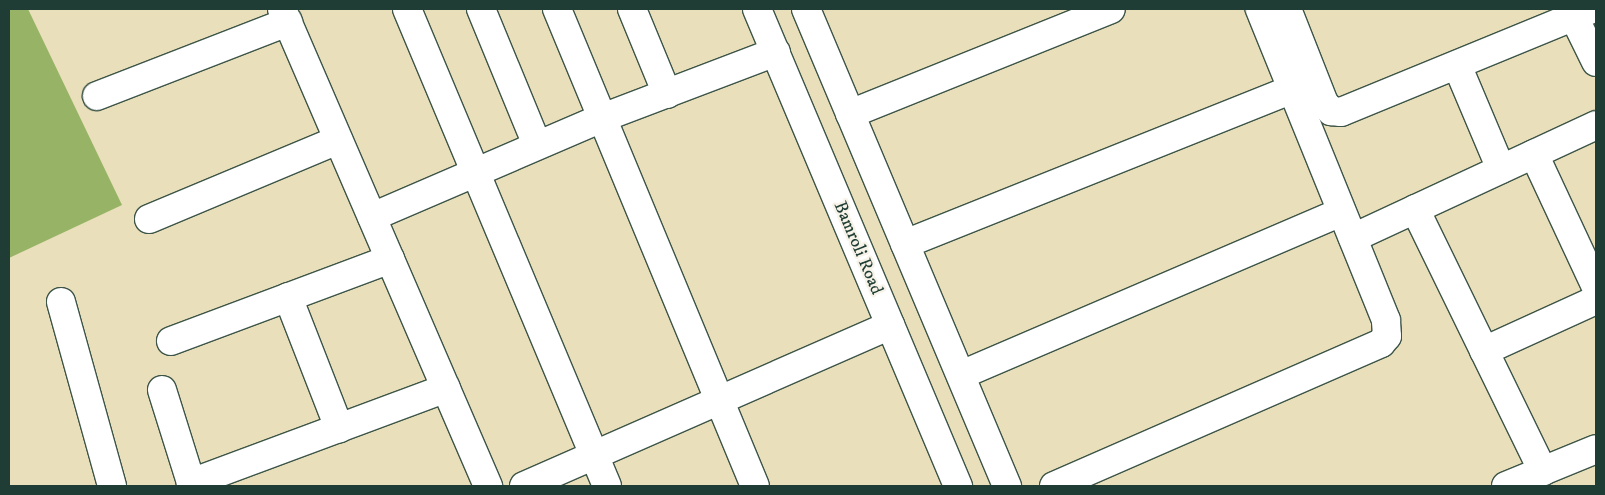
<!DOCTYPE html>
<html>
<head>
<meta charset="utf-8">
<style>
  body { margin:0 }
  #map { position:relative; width:1605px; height:495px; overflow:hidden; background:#e9dfba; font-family:"IM FELL DW Pica",serif }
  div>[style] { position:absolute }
  .forest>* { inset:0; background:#97b366 }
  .roads { filter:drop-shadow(1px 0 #3d5548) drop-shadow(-1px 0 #3d5548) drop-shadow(0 1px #3d5548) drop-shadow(0 -1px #3d5548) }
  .minor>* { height:28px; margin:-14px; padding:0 14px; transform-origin:14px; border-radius:14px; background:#fff }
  span { translate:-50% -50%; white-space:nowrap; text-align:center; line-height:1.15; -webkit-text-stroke:4.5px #f7f3e8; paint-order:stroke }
  .street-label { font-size:18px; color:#1f3d34 }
  .frame { position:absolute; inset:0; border:10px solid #1f3d34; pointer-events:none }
</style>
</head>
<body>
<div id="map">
  <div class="forest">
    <i style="clip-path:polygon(9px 9px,28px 9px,122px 205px,9px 258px)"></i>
  </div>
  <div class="roads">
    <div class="minor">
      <i style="left:282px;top:9px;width:520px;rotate:66.64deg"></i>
      <i style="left:407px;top:9px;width:517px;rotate:67.25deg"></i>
      <i style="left:481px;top:9px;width:147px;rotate:67.6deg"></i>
      <i style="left:557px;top:9px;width:516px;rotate:67.46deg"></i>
      <i style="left:632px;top:9px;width:92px;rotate:67.6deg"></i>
      <i style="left:757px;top:9px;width:518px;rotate:67.15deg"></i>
      <i style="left:806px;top:9px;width:518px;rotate:67.15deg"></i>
      <i style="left:1287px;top:9px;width:101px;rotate:68.5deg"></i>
      <i style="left:1324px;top:103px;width:11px;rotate:49deg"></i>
      <i style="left:1331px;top:111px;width:10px;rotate:6deg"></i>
      <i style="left:1341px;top:112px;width:271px;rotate:-22.3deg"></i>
      <i style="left:1574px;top:17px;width:50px;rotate:63.9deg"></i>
      <i style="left:1457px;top:65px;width:113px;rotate:67.1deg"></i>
      <i style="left:97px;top:96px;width:205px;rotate:-21.2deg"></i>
      <i style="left:850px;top:114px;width:281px;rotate:-21.9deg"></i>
      <i style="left:1534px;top:154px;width:147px;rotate:65deg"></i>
      <i style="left:1415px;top:209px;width:292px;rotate:64deg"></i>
      <i style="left:372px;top:217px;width:250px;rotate:-23.3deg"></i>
      <i style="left:602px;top:118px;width:186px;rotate:-20.8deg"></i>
      <i style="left:149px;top:219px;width:205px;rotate:-22.7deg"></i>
      <i style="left:1353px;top:238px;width:268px;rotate:-24.9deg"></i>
      <i style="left:905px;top:244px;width:417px;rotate:-21.8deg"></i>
      <i style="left:288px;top:297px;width:141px;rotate:68.7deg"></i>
      <i style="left:61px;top:302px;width:191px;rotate:74.5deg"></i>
      <i style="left:171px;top:341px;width:234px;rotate:-20.5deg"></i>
      <i style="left:1484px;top:351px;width:123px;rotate:-24.5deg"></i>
      <i style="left:961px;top:375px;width:414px;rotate:-23.2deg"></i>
      <i style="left:162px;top:390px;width:101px;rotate:72.6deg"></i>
      <i style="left:191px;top:483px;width:272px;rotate:-20.4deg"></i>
      <i style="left:524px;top:486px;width:400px;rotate:-23.7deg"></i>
      <i style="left:1054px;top:486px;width:357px;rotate:-23.6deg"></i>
      <i style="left:1381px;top:343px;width:9px;rotate:-49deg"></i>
      <i style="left:1387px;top:336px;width:16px;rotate:-94deg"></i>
      <i style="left:1386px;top:320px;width:336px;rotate:-112.1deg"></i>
      <i style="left:1506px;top:486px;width:97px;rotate:-22.3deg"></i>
    </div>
  </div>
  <div class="street-label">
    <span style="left:858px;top:248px;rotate:67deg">Bamroli Road</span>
  </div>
  <div class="frame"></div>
</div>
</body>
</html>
